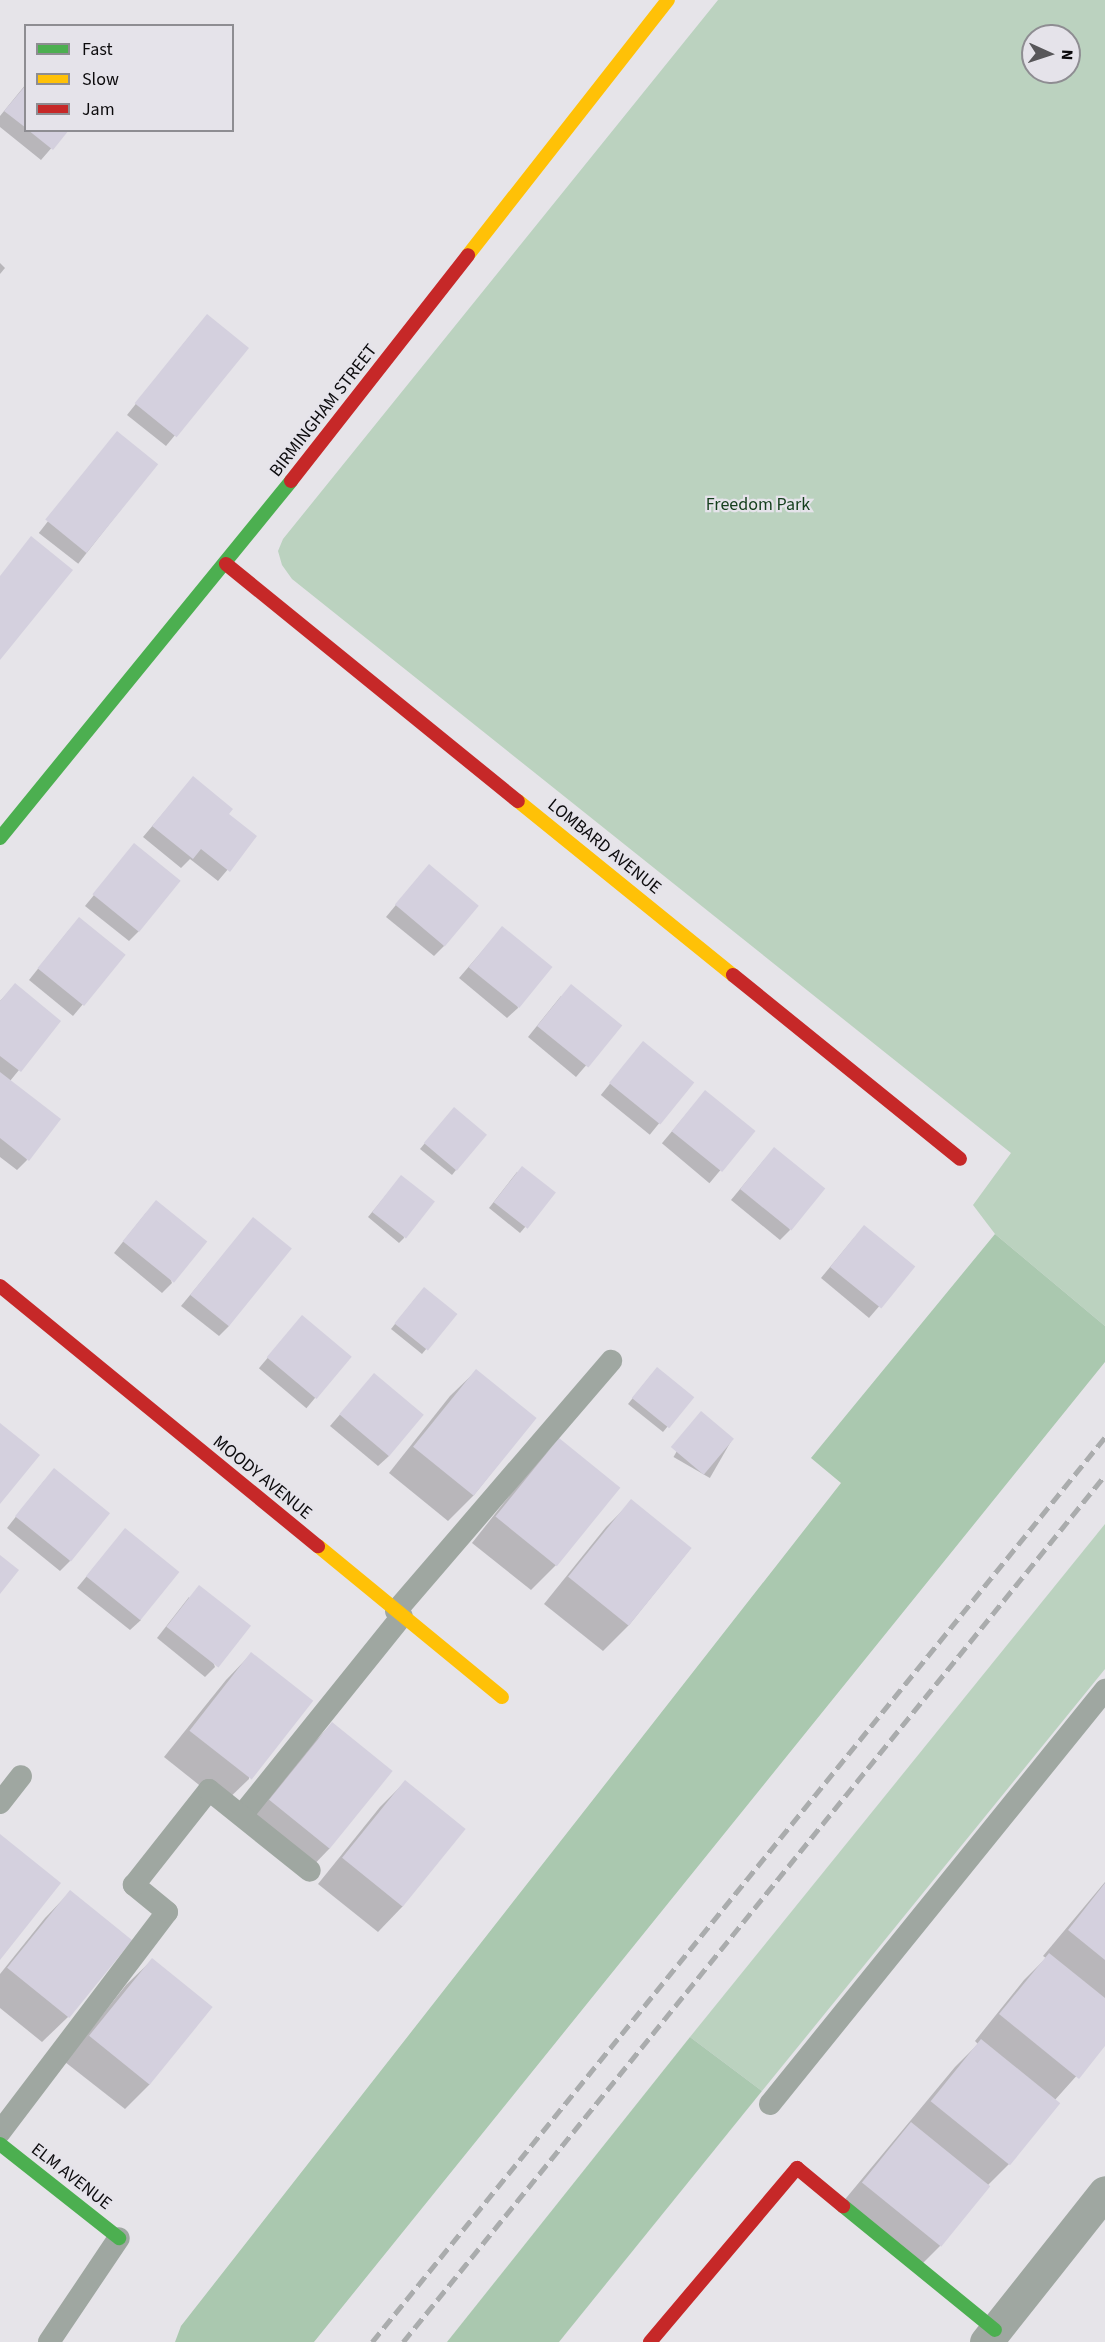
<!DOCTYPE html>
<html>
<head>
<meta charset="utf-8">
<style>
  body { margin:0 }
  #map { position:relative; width:1105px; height:2342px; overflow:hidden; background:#e6e4e9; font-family:"Source Sans 3",sans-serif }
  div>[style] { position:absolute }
  .green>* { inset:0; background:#bbd2bf }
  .forest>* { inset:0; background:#aac8af }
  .shadow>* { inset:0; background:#0003; transform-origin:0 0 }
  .building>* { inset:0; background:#d4d0de; transform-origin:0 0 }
  .lane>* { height:22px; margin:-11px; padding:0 11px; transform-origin:11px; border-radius:11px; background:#9fa7a1 }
  .street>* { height:33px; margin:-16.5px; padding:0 16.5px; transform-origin:16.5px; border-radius:16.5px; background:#9fa7a1 }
  .fast>* { height:14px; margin:-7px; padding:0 7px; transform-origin:7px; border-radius:7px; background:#4caf50 }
  .slow>* { height:14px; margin:-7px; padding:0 7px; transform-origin:7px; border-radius:7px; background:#ffc107 }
  .jam>* { height:14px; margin:-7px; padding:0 7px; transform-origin:7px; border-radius:7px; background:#c62828 }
  .rail>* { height:4.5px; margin-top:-2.25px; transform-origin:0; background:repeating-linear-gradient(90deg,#aaacad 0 12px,transparent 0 18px) }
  span { translate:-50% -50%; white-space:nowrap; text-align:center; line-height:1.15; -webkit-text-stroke:4.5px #e5e3ea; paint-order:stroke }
  .street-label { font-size:18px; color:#0c0b0d }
  .park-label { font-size:18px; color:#143e1c }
  .legend { position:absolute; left:24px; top:24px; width:210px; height:108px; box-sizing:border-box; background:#e5e3ea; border:2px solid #8e8d92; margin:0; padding:8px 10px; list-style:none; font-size:18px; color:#0c0b0d }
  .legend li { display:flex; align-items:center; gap:12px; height:30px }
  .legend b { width:30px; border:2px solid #8e8d92 }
  .north { position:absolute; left:1021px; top:24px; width:60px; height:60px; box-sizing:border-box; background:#e5e3ea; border:2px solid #8e8d92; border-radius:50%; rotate:93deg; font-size:16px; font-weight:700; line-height:24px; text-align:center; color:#0c0b0d }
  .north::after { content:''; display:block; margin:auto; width:21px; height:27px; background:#58575a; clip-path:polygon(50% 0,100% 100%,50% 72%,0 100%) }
</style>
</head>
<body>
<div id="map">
  <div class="green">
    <i style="clip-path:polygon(evenodd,718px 0,1105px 0,1105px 1326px,995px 1234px,973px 1205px,1011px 1153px,292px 579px,282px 565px,278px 551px,283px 539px,718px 0,1033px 36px,1069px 36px,1069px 72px,1033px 72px,1033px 36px)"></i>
    <i style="clip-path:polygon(1105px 1524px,1105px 1669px,762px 2091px,690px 2037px)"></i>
  </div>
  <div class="forest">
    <i style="clip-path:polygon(995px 1234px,1105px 1326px,1105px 1362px,314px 2342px,175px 2342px,181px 2326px,841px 1483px,811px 1458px)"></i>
    <i style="clip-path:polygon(690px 2037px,762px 2091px,559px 2342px,447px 2342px)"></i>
  </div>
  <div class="shadow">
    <i style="clip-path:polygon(26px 84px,26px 130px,67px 130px,41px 160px,0 127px,0 116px)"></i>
    <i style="clip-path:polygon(0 263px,5px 268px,0 274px)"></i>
    <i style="clip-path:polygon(197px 327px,247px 348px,166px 446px,127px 415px)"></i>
    <i style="left:117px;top:433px;width:50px;height:127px;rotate:38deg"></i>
    <i style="clip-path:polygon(193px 778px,227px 814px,255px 837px,218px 881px,190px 859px,181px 868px,143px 837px)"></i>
    <i style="clip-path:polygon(135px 845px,139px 931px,129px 941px,85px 906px)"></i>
    <i style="clip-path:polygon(419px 877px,444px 946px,434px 956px,386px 917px)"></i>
    <i style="clip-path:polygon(502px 928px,518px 1008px,507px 1018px,459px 978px)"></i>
    <i style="clip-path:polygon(69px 930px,124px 955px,73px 1016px,29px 980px)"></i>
    <i style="clip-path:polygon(15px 985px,59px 1021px,10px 1081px,27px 1160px,17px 1170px,0 1157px,0 1001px)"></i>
    <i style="clip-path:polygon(561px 996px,620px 1026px,576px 1077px,528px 1037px)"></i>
    <i style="left:643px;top:1043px;width:63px;height:67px;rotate:39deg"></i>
    <i style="left:705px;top:1092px;width:62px;height:67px;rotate:40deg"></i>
    <i style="clip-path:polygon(449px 1114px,456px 1170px,452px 1175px,420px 1149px)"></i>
    <i style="clip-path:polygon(764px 1160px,790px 1230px,780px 1240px,731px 1200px)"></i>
    <i style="clip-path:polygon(517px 1172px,554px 1193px,520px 1233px,489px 1208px)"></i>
    <i style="clip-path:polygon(397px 1182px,404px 1238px,399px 1243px,368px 1217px)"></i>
    <i style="clip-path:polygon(146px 1213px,172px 1283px,162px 1293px,114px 1253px)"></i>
    <i style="clip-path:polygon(253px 1219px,229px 1326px,219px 1336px,181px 1306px)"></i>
    <i style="clip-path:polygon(854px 1238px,913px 1267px,869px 1318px,821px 1278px)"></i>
    <i style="clip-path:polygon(419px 1294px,455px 1314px,422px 1354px,391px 1329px)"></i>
    <i style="left:302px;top:1317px;width:62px;height:67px;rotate:40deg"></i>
    <i style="clip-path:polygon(476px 1371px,535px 1418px,474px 1495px,448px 1521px,389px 1473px,450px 1396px)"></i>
    <i style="clip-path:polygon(652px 1374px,692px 1397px,663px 1432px,628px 1404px)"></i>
    <i style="clip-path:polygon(374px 1375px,389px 1456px,378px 1466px,330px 1426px)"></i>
    <i style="left:696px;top:1418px;width:42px;height:45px;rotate:30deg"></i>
    <i style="clip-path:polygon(559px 1440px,556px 1565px,531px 1590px,472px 1543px,533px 1466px)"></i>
    <i style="clip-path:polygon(44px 1481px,70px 1561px,60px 1571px,7px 1528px)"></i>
    <i style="clip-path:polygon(632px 1501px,690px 1549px,629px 1625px,603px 1651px,544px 1604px,606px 1527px)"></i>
    <i style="clip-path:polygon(125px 1530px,141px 1620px,130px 1630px,77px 1588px)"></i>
    <i style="clip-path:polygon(189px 1597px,215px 1667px,205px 1677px,157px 1638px)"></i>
    <i style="clip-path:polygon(251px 1654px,249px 1779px,223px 1804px,164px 1757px,226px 1680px)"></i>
    <i style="clip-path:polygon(332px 1724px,330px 1848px,305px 1874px,246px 1827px,307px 1749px)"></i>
    <i style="clip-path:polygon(405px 1782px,403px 1906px,378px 1932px,318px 1884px,380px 1807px)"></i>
    <i style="clip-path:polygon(1105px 1882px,1105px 2044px,1054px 2101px,1009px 2164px,987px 2186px,940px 2246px,914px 2272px,837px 2209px,955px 2067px,978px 2044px,975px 2041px,1024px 1980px,1046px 1958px,1043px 1956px)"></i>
    <i style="clip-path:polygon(70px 1892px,68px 2017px,42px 2042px,0 2008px,0 1974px,45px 1918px)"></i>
    <i style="clip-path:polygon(152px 1960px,150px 2084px,125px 2109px,65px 2062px,126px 1985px)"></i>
  </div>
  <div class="building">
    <i style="clip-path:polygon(26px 85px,26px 128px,4px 111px)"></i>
    <i style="clip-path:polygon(28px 130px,69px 130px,53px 150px)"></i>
    <i style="left:207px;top:314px;width:54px;height:115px;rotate:39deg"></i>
    <i style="left:117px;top:431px;width:53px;height:114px;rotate:39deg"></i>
    <i style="clip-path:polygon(31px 536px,73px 570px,0 660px,0 576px)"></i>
    <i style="clip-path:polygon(193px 776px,233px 809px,229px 814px,257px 836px,230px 872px,201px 849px,193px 859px,152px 826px)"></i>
    <i style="left:134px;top:843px;width:60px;height:66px;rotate:39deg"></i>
    <i style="left:429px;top:864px;width:65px;height:53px;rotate:40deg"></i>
    <i style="left:79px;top:917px;width:60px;height:66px;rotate:39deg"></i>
    <i style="left:502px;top:926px;width:65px;height:53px;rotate:39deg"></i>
    <i style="clip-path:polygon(15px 983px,61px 1021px,21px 1072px,0 1056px,0 1001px)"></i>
    <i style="left:571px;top:984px;width:66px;height:54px;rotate:39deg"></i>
    <i style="left:643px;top:1041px;width:66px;height:54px;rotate:39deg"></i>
    <i style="clip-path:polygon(0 1072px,61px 1119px,29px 1161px,0 1138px)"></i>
    <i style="left:705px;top:1090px;width:65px;height:53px;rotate:39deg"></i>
    <i style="left:454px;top:1107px;width:43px;height:47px;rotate:40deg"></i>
    <i style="left:774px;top:1147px;width:66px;height:54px;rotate:39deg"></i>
    <i style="left:522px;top:1166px;width:43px;height:46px;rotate:38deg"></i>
    <i style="left:401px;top:1175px;width:43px;height:47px;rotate:38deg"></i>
    <i style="left:156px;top:1200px;width:66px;height:53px;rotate:39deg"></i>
    <i style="left:253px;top:1217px;width:50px;height:100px;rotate:39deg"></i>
    <i style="left:864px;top:1225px;width:66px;height:54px;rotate:39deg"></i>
    <i style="left:424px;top:1287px;width:43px;height:47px;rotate:39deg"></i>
    <i style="left:302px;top:1315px;width:65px;height:55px;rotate:40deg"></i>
    <i style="left:657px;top:1367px;width:48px;height:40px;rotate:39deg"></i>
    <i style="left:476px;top:1369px;width:78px;height:100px;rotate:39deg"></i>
    <i style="left:374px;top:1373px;width:65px;height:54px;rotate:40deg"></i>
    <i style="left:701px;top:1411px;width:43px;height:47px;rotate:40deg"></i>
    <i style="clip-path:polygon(0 1423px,40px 1455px,0 1504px)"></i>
    <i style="left:559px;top:1438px;width:79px;height:101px;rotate:39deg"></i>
    <i style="left:54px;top:1468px;width:72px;height:62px;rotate:39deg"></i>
    <i style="left:631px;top:1499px;width:78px;height:100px;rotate:39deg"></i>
    <i style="left:125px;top:1528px;width:70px;height:62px;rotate:39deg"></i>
    <i style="clip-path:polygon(0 1555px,19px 1570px,0 1594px)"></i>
    <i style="left:199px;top:1585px;width:66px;height:53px;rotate:38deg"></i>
    <i style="left:251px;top:1652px;width:79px;height:100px;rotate:38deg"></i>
    <i style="left:332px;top:1722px;width:78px;height:100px;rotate:39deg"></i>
    <i style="left:405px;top:1780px;width:78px;height:100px;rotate:39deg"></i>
    <i style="clip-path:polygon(0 1834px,61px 1883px,0 1960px)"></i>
    <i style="clip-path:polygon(1105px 1883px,1105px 1960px,1068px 1930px)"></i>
    <i style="left:70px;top:1890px;width:80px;height:100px;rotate:39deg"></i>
    <i style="clip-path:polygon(1049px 1953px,1105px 1998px,1105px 2046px,1079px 2079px,999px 2014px)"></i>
    <i style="left:152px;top:1958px;width:78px;height:100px;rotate:39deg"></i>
    <i style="left:981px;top:2039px;width:102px;height:80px;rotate:39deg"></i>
    <i style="left:911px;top:2122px;width:102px;height:78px;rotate:39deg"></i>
  </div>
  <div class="lane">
    <i style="left:396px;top:1611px;width:330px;rotate:-49.3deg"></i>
    <i style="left:0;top:1803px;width:34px;rotate:-52deg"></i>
    <i style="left:242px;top:1815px;width:255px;rotate:-51.2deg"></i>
    <i style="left:770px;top:2104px;width:533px;rotate:-51.02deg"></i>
    <i style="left:0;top:2132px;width:276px;rotate:-52.8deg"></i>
    <i style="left:167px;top:1912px;width:43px;rotate:-140.7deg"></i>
    <i style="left:134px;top:1885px;width:121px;rotate:-51.7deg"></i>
    <i style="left:209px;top:1790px;width:129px;rotate:38.7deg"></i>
    <i style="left:49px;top:2342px;width:125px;rotate:-56.1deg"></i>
  </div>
  <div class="street">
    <i style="left:986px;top:2342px;width:191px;rotate:-51.6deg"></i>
  </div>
  <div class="fast">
    <i style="left:0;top:838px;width:461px;rotate:-50.8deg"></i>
    <i style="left:0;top:2144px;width:152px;rotate:38.3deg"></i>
    <i style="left:843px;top:2206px;width:196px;rotate:39.2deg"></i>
  </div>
  <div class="slow">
    <i style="left:468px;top:255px;width:324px;rotate:-51.9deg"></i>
    <i style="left:518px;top:801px;width:277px;rotate:39deg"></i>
    <i style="left:318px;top:1546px;width:238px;rotate:39.4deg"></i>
  </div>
  <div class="jam">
    <i style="left:291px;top:481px;width:287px;rotate:-51.9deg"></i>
    <i style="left:226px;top:564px;width:376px;rotate:39.1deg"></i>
    <i style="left:733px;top:975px;width:292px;rotate:39deg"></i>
    <i style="left:0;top:1286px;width:411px;rotate:39.3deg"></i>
    <i style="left:650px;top:2342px;width:228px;rotate:-49.8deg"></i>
    <i style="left:797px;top:2168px;width:60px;rotate:39.6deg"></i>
  </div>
  <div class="rail">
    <i style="left:372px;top:2342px;width:1165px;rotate:-50.99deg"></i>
    <i style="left:403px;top:2342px;width:1116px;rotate:-51deg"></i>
  </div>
  <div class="street-label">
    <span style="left:324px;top:411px;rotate:-52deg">BIRMINGHAM STREET</span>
    <span style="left:604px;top:847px;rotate:39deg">LOMBARD AVENUE</span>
    <span style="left:262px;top:1478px;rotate:39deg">MOODY AVENUE</span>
    <span style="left:71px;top:2177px;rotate:38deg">ELM AVENUE</span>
  </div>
  <div class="park-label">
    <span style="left:758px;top:505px">Freedom Park</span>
  </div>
  <ul class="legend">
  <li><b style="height:8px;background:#4caf50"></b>Fast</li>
  <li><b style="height:8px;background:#ffc107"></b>Slow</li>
  <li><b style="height:8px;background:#c62828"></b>Jam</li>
  </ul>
  <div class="north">N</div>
</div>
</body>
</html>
